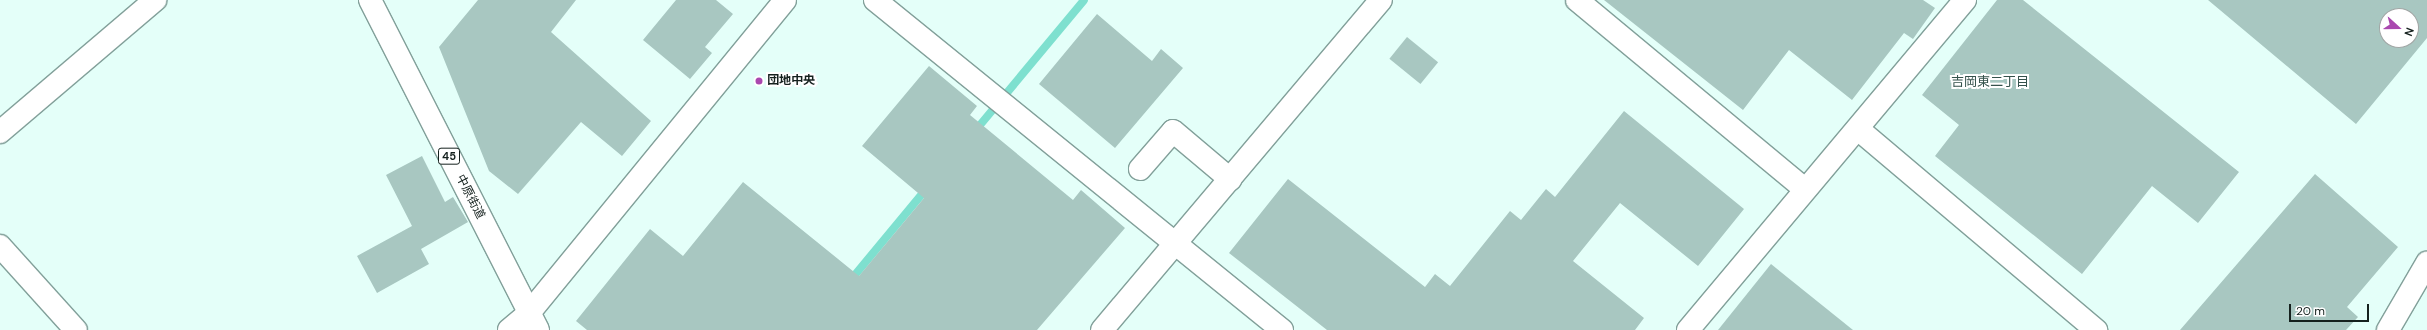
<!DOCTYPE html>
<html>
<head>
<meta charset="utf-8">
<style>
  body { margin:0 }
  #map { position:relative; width:2427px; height:330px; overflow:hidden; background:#e4fff9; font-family:"DM Sans","Noto Sans JP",sans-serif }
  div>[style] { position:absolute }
  .stream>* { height:8px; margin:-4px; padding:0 4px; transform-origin:4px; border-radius:4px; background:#7ee0cf }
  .building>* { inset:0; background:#a8c7c1; transform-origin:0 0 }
  .roads { filter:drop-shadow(1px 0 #82a09a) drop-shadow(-1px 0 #82a09a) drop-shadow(0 1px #82a09a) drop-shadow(0 -1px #82a09a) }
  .minor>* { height:22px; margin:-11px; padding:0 11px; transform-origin:11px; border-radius:11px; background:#fff }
  .major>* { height:22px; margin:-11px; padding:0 11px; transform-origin:11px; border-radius:11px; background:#fff }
  .dots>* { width:11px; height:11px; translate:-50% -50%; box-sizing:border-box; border:2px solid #fff; border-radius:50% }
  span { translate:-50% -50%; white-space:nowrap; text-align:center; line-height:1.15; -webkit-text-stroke:4px #fff; paint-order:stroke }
  .shield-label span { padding:1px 3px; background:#fff; border:1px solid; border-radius:3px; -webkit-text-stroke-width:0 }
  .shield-label { font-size:11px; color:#15211e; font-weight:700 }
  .poi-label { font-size:12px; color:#15211e; font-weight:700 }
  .left { translate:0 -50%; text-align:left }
  .street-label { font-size:12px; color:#15211e }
  .neighbourhood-label { font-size:13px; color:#35524c }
  .north { position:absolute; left:2379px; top:8px; width:40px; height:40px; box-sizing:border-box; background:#fff; border:1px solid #a1a6a5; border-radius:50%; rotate:111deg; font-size:11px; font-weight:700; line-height:16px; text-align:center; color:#15211e }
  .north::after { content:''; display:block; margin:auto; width:14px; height:18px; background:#aa48af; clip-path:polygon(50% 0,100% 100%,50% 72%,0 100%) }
  .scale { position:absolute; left:2289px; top:304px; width:80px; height:18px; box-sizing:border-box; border:2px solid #15211e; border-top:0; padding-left:5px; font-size:12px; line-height:14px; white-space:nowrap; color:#15211e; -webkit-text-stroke:3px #fff; paint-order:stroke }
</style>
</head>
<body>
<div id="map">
  <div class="stream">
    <i style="left:975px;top:131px;width:170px;rotate:-50.2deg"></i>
    <i style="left:849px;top:282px;width:122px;rotate:-50.3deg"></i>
  </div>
  <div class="building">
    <i style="clip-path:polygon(478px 0,576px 0,551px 32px,651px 121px,622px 156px,581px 122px,518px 194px,489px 171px,439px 47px)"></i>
    <i style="clip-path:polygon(676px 0,716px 0,733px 14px,705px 47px,712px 53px,690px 79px,643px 40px)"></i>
    <i style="clip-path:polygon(1604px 0,1923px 0,1935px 8px,1913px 39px,1904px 33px,1852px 100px,1789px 50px,1743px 110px)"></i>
    <i style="clip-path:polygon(1997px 0,2023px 0,2239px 172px,2198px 223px,2152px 186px,2082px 274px,1935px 156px,1959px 125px,1922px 95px)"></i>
    <i style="clip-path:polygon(evenodd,2208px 0,2427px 0,2427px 38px,2356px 124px,2208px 0,2387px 16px,2411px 16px,2411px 40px,2387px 40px,2387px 16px)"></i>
    <i style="clip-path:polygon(1097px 14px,1152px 61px,1161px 49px,1183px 68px,1115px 148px,1039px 84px)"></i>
    <i style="left:1407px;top:37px;width:40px;height:28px;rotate:39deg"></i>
    <i style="clip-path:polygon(929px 66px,977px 106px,970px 115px,1073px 200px,1081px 190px,1125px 228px,1037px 330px,587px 330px,576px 321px,650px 229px,683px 256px,743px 182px,859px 276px,924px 198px,862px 146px)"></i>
    <i style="clip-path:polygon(1624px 111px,1744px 209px,1698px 266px,1620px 203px,1573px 261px,1644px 318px,1635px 330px,1327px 330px,1229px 253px,1288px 179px,1425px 287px,1435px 274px,1450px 286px,1510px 211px,1521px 220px,1546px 189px,1555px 197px)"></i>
    <i style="clip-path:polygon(422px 156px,445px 202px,453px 197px,468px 222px,421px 249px,429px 264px,377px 293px,357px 256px,412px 226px,386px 175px)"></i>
    <i style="clip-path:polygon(2315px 174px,2398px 247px,2347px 307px,2358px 317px,2346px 330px,2180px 330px)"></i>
    <i style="clip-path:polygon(1771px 264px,1853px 330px,1718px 330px)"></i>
  </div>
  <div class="roads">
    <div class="minor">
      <i style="left:875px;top:0;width:524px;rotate:39.04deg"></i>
      <i style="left:1577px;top:0;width:296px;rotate:39.7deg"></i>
      <i style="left:1858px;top:129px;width:312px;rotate:40.2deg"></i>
      <i style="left:0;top:132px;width:204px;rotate:-40.4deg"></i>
      <i style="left:1140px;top:169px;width:50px;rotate:-49deg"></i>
      <i style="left:1173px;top:131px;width:75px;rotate:40.1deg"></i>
      <i style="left:0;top:246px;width:113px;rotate:47.9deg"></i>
      <i style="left:509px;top:330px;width:26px;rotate:-40deg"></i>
      <i style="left:529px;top:313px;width:404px;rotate:-50.7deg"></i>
      <i style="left:1102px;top:330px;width:432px;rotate:-49.8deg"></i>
      <i style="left:1688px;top:330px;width:431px;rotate:-50deg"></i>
      <i style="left:2388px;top:330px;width:78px;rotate:-59.8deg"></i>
    </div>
    <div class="major">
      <i style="left:370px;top:0;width:370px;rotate:63deg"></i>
    </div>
  </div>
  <div class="dots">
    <i style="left:759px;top:81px;background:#aa48af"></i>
  </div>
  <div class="shield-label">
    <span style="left:449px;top:156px">45</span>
  </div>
  <div class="poi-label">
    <span class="left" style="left:767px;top:81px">団地中央</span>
  </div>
  <div class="street-label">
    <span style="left:470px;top:197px;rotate:63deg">中原街道</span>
  </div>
  <div class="neighbourhood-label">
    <span style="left:1990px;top:82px">吉岡東二丁目</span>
  </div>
  <div class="north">N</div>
  <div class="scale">20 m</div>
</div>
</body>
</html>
